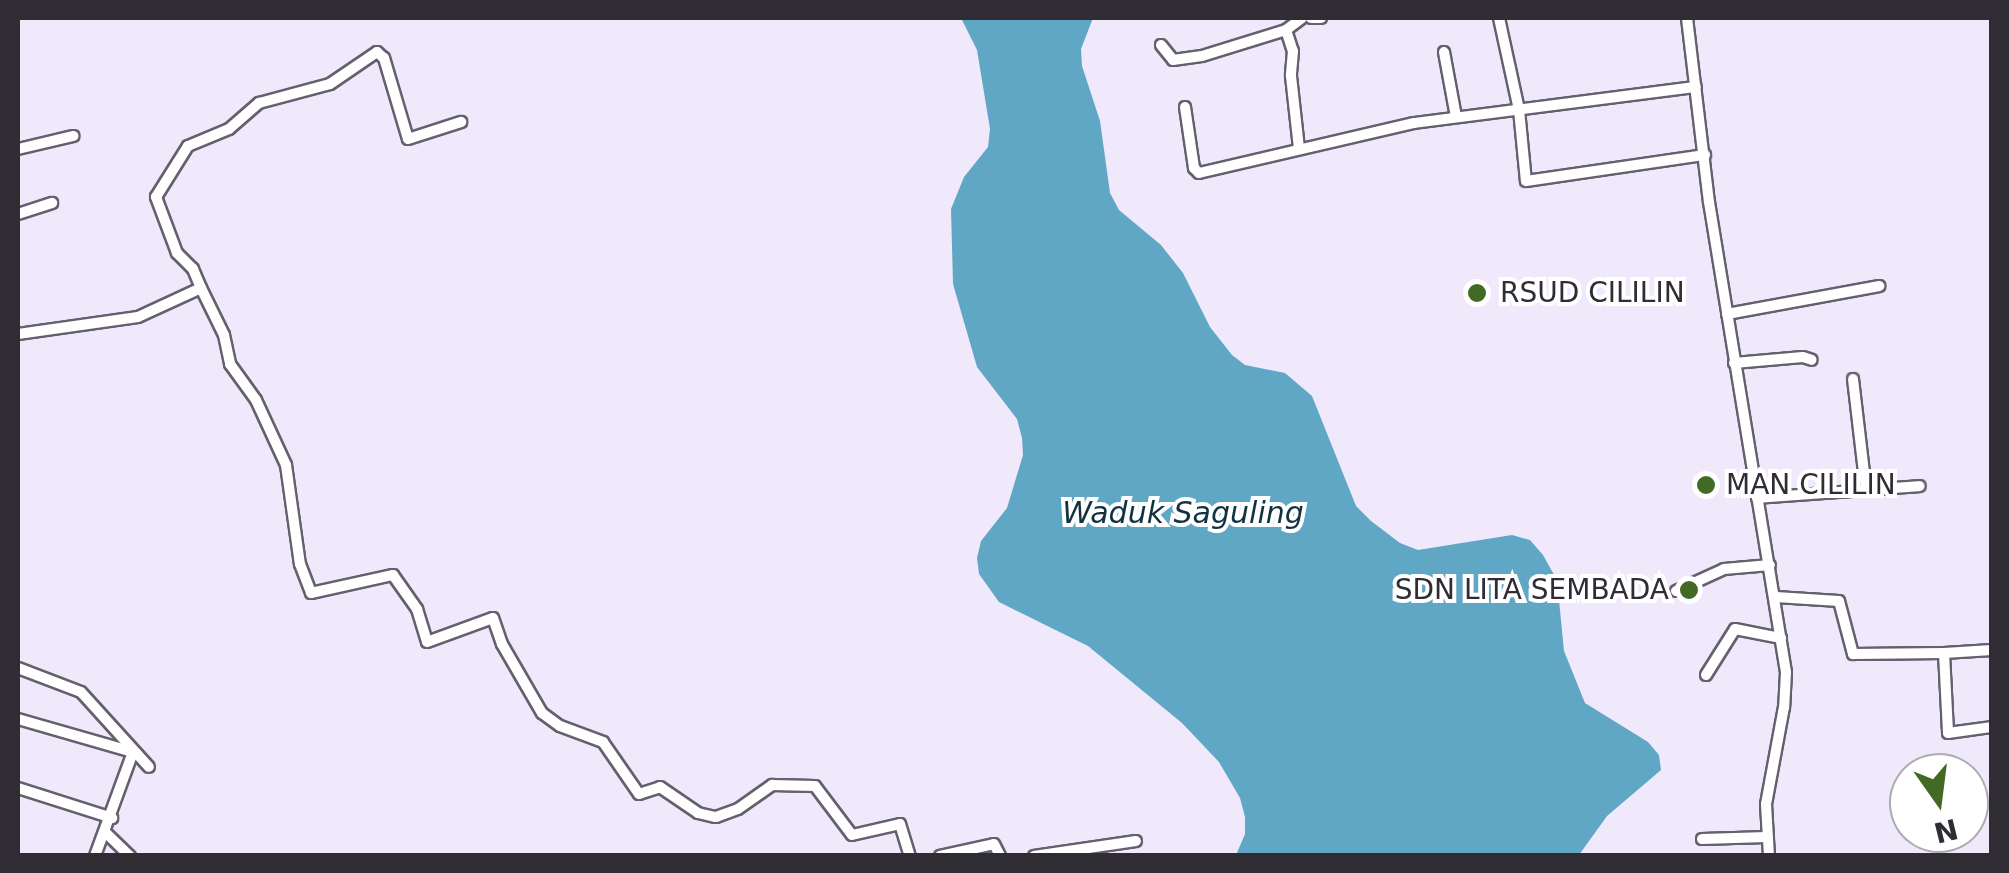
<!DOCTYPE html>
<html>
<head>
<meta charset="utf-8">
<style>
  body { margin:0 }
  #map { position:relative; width:2009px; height:873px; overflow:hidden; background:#f0e9fb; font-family:"DejaVu Sans",sans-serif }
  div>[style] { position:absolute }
  .water>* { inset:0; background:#60a6c5 }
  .roads { filter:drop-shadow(2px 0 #655f6e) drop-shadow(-2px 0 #655f6e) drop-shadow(0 2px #655f6e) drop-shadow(0 -2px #655f6e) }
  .minor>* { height:10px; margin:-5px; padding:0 5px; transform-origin:5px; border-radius:5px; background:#fff }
  .dots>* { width:28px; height:28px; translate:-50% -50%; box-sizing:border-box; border:5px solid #fff; border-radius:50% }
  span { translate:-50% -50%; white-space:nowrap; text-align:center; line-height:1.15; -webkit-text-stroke:8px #fff; paint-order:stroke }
  .poi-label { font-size:28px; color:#2f2c33 }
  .left { translate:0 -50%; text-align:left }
  .right { translate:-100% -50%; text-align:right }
  .water-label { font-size:30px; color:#113240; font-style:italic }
  .frame { position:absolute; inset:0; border:20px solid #2f2c33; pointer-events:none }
  .north { position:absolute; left:1889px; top:753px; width:100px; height:100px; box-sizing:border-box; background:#fff; border:2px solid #acabad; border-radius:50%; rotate:166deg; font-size:28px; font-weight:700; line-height:40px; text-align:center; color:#2f2c33 }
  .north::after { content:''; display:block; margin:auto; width:35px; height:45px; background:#436a24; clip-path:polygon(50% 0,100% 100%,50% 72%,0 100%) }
</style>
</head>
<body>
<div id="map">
  <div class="water">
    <i style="clip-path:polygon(961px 18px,1093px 18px,1081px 49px,1082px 66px,1100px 121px,1110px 193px,1119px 210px,1161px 245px,1183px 273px,1210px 327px,1232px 355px,1245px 365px,1285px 373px,1312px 396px,1356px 506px,1371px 521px,1400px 543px,1418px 550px,1512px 535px,1530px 540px,1543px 555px,1557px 580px,1564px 651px,1585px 703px,1648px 742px,1659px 755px,1661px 770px,1607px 816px,1579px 855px,1236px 855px,1245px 834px,1245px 817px,1240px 798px,1219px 762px,1182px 723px,1088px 646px,999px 602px,979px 574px,977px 558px,981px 541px,1007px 508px,1023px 455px,1022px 438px,1017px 419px,977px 367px,953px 284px,951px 209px,964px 177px,988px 147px,990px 129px,977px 50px)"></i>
  </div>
  <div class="roads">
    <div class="minor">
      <i style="left:1311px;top:18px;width:10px"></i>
      <i style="left:1499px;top:18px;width:94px;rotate:77.7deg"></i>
      <i style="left:1519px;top:110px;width:71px;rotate:84.4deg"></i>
      <i style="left:1526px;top:181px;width:181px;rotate:-8.3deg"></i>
      <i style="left:1687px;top:18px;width:185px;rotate:83.2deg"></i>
      <i style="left:1709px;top:202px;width:476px;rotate:80.7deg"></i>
      <i style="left:1786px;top:672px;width:35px;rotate:93deg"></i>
      <i style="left:1784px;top:707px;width:99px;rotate:100.5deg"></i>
      <i style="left:1766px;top:804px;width:52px;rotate:86.7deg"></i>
      <i style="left:1286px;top:30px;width:22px;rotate:72deg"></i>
      <i style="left:1293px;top:51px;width:25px;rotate:95deg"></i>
      <i style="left:1291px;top:76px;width:72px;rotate:83.7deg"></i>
      <i style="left:1161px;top:45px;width:19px;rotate:51deg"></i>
      <i style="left:1173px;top:60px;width:29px;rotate:-8deg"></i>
      <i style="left:1202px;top:56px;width:88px;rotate:-17.2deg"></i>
      <i style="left:1286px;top:30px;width:20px;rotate:-37deg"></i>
      <i style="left:1444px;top:52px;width:66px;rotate:79.5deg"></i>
      <i style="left:1185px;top:107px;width:62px;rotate:81.6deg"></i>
      <i style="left:1194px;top:168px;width:7px;rotate:45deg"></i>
      <i style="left:1199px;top:173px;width:221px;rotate:-13.1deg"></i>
      <i style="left:1414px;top:123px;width:284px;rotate:-7.3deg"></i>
      <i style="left:18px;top:149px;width:57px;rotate:-13.3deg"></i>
      <i style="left:18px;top:214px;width:36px;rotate:-18deg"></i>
      <i style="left:201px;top:288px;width:21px;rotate:-113deg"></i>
      <i style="left:193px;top:269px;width:23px;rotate:-135deg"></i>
      <i style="left:177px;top:253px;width:60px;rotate:-110.6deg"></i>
      <i style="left:156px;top:197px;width:60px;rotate:-57.9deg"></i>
      <i style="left:188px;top:146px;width:44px;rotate:-22.5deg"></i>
      <i style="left:229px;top:129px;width:40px;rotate:-41deg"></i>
      <i style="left:259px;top:103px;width:73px;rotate:-15deg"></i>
      <i style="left:330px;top:84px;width:57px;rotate:-34.2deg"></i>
      <i style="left:377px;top:52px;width:9px;rotate:41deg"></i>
      <i style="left:384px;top:58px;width:84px;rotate:73.5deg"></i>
      <i style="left:408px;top:139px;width:56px;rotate:-17.8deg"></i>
      <i style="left:1727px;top:314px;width:155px;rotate:-10.4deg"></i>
      <i style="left:18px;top:334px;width:121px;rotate:-8.1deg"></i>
      <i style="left:138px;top:317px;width:69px;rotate:-24.7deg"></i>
      <i style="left:201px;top:288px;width:52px;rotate:63.9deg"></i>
      <i style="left:224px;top:335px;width:30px;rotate:78deg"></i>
      <i style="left:230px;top:364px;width:44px;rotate:54.2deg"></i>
      <i style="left:256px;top:400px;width:72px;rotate:65.2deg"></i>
      <i style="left:286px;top:465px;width:100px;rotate:82deg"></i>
      <i style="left:300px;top:564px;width:31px;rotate:69deg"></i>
      <i style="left:311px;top:593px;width:84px;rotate:-12.4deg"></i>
      <i style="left:393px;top:575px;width:42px;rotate:54.8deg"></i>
      <i style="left:417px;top:609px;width:34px;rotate:73deg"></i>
      <i style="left:427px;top:642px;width:70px;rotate:-20deg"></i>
      <i style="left:493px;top:618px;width:28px;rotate:71deg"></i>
      <i style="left:502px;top:644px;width:80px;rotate:59.9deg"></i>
      <i style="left:542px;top:713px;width:22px;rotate:36deg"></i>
      <i style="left:560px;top:726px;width:46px;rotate:20.4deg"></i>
      <i style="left:603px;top:742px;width:63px;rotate:55.3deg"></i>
      <i style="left:639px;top:794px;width:22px;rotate:-18deg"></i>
      <i style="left:660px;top:787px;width:46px;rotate:34.4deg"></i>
      <i style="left:698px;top:813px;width:18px;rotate:13deg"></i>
      <i style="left:716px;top:817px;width:23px;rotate:-20deg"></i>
      <i style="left:738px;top:809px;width:42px;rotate:-35.2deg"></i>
      <i style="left:772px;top:785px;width:43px;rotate:1.3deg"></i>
      <i style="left:815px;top:786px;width:61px;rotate:52.9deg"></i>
      <i style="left:852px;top:835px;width:49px;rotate:-12.9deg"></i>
      <i style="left:900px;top:824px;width:34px;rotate:73deg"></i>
      <i style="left:1734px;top:363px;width:69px;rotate:-5deg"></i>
      <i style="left:1803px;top:357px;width:9px;rotate:18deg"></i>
      <i style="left:1853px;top:379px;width:112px;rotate:83.3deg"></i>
      <i style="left:1757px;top:498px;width:163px;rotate:-4.2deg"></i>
      <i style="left:1676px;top:591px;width:53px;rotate:-24.6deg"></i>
      <i style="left:1724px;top:569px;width:46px;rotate:-5deg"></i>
      <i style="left:1776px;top:597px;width:63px;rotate:3.6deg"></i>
      <i style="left:1839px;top:601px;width:55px;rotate:75.2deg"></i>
      <i style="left:1853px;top:654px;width:91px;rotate:-0.6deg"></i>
      <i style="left:1944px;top:653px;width:80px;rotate:87.1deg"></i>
      <i style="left:1948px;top:733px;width:43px;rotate:-7.9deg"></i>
      <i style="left:1944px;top:653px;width:48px;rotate:-3.6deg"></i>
      <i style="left:18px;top:668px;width:67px;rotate:20.9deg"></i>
      <i style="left:81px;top:692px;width:101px;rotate:47.8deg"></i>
      <i style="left:1706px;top:675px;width:54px;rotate:-57.8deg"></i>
      <i style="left:1735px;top:629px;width:47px;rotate:11.1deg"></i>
      <i style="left:18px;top:719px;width:120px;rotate:16deg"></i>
      <i style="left:133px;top:752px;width:111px;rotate:110.1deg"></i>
      <i style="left:18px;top:788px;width:99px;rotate:17.7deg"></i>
      <i style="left:105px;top:832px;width:35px;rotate:44deg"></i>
      <i style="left:1702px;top:839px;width:65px;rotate:-1.8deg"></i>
      <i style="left:940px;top:856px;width:55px;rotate:-12.5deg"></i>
      <i style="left:994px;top:844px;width:13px;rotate:63deg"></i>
      <i style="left:1034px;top:856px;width:103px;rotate:-8.4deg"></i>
    </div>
  </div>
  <div class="dots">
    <i style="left:1477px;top:293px;background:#436a24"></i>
    <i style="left:1706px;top:485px;background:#436a24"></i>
    <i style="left:1689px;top:590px;background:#436a24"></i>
  </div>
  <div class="poi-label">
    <span class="left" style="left:1500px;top:293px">RSUD CILILIN</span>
    <span class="left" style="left:1726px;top:485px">MAN CILILIN</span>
    <span class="right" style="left:1669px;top:590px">SDN LITA SEMBADA</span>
  </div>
  <div class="water-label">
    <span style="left:1183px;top:513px">Waduk Saguling</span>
  </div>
  <div class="frame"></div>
  <div class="north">N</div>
</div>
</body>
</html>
